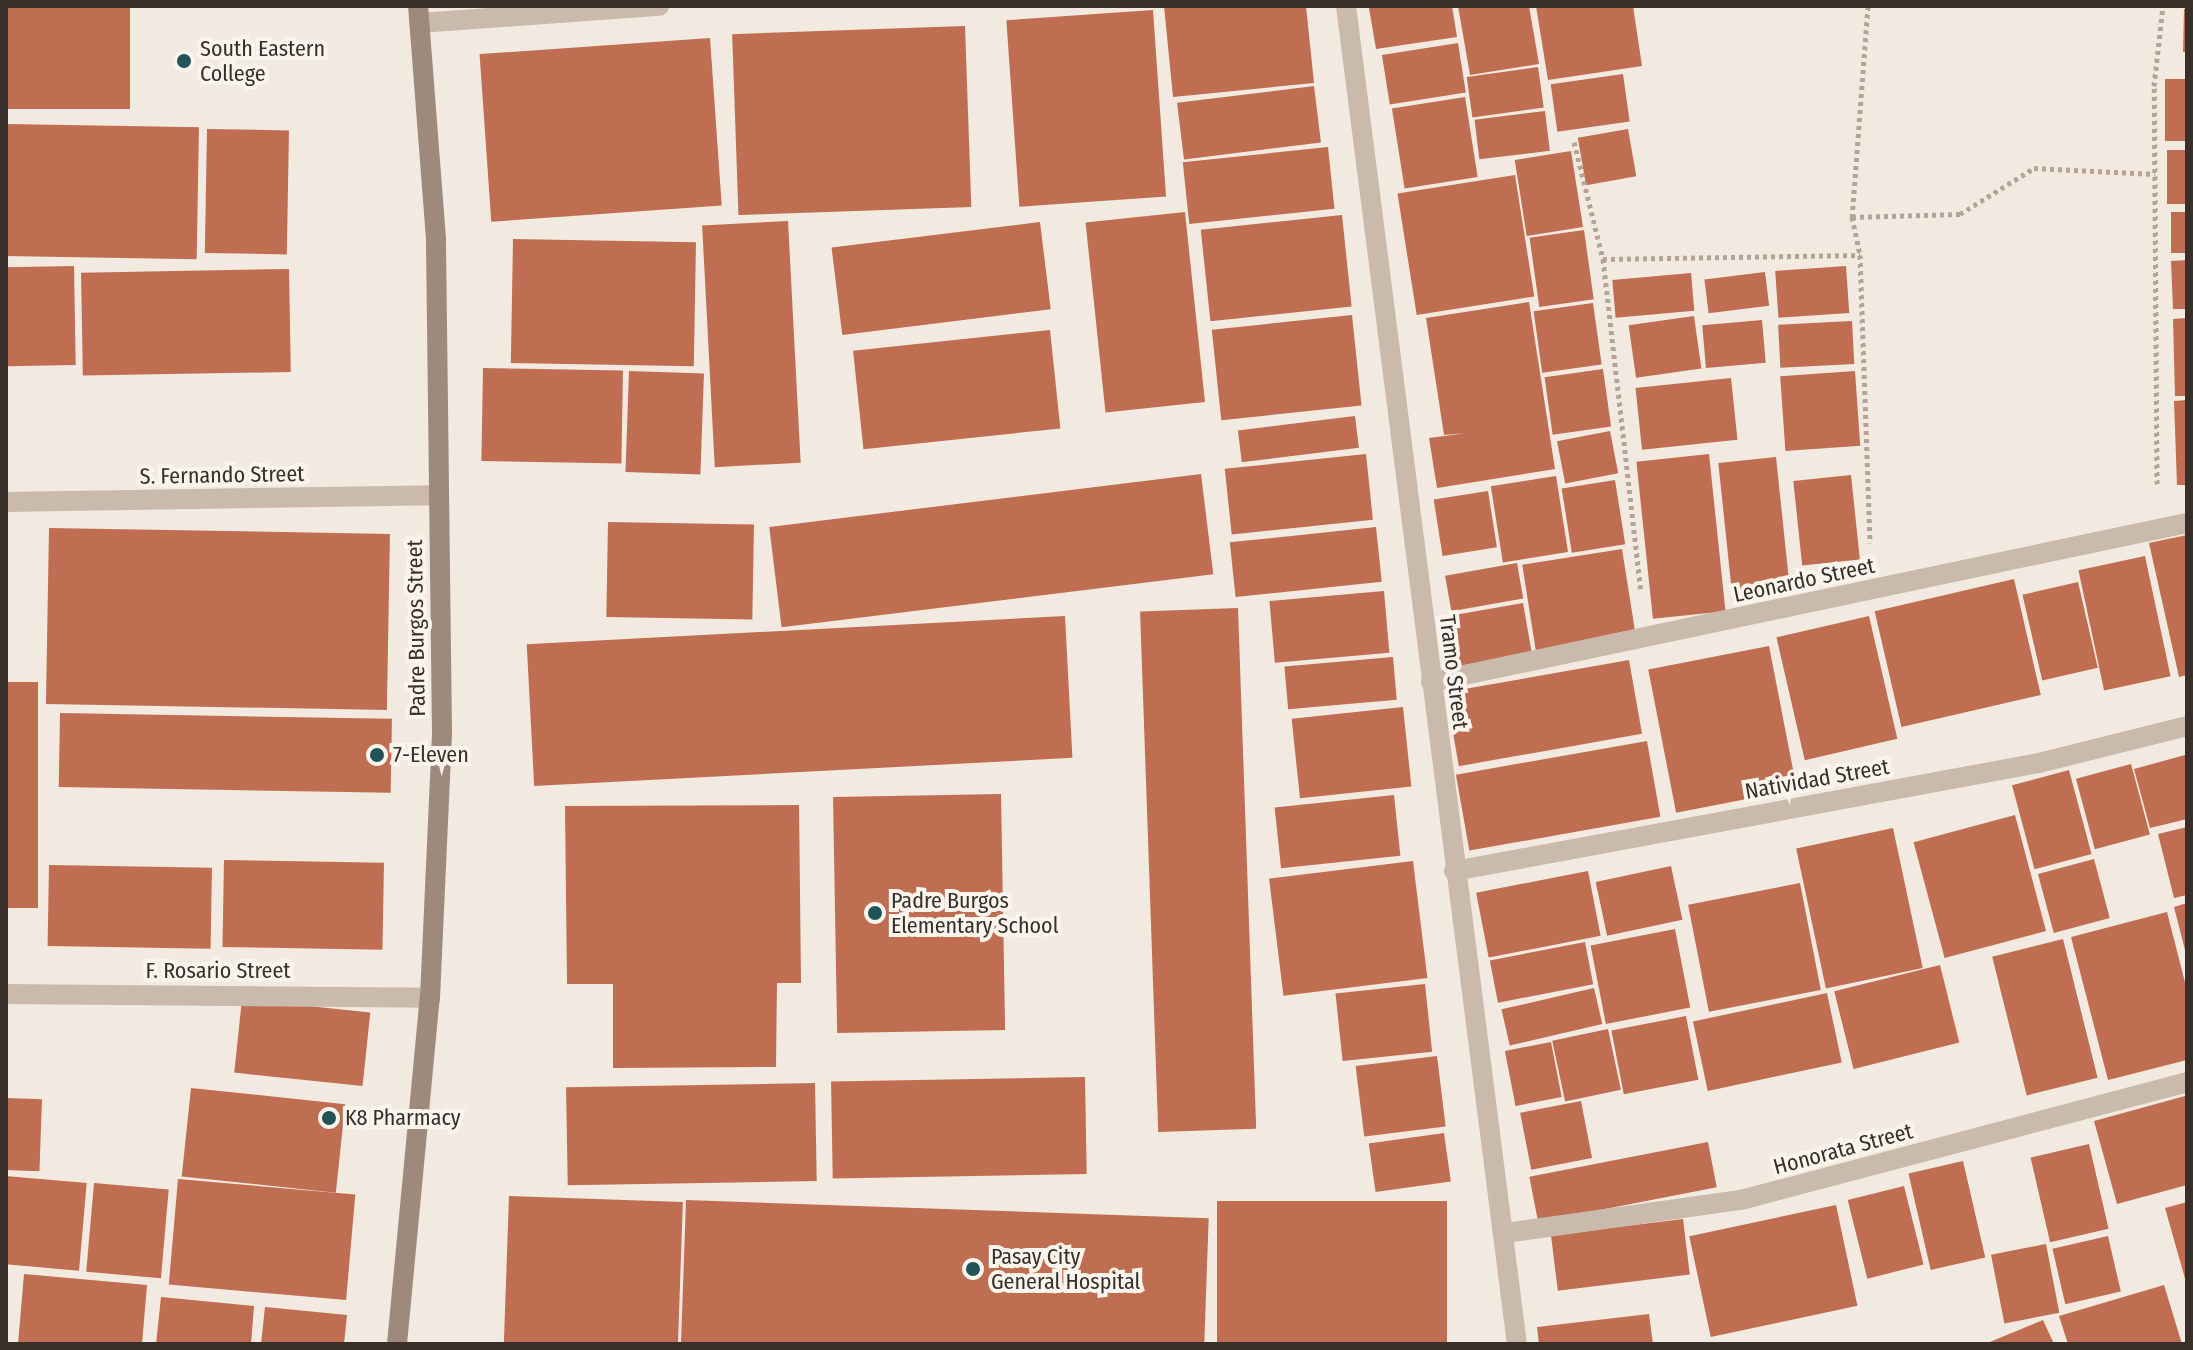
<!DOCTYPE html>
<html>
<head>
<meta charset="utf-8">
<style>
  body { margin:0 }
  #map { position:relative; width:2193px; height:1350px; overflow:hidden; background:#f2eae0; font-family:"Fira Sans Condensed",sans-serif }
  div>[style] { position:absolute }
  .building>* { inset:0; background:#bf6e51; transform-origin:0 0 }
  .path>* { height:5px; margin-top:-2.5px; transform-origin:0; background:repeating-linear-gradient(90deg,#b5a496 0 4px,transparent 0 8px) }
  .lane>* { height:20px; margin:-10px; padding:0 10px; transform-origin:10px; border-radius:10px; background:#c9baac }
  .street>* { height:20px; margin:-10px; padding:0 10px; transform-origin:10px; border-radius:10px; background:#c9baac }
  .secondary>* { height:20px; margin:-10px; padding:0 10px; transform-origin:10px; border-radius:10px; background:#9d8a7d }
  .dots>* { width:22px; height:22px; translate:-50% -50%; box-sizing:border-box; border:4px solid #f9f4ec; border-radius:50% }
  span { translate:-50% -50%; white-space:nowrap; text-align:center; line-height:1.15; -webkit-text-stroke:8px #f9f4ec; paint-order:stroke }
  .poi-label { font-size:22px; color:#382f2b }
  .left { translate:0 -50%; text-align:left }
  .street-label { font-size:22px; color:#382f2b }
  .frame { position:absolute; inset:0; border:8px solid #382f2b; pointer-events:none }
</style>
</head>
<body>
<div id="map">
  <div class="building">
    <i style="left:6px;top:6px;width:124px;height:103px"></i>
    <i style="clip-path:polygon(1164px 6px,1306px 6px,1314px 83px,1173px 97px)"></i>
    <i style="clip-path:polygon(1452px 6px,1457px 37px,1376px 49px,1369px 8px)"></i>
    <i style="clip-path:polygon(1458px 6px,1529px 6px,1539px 64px,1470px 75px)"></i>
    <i style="clip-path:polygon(1536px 6px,1633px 6px,1642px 66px,1548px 80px)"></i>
    <i style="clip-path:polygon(2184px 9px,2187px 9px,2187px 52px,2183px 52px)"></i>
    <i style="left:1153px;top:10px;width:187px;height:147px;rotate:86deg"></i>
    <i style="left:965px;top:26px;width:181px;height:233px;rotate:88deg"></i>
    <i style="left:710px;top:38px;width:168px;height:231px;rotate:86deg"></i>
    <i style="left:1458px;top:43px;width:50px;height:77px;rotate:81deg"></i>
    <i style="left:1538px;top:67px;width:41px;height:72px;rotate:82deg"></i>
    <i style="left:1623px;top:74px;width:48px;height:73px;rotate:82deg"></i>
    <i style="left:2165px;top:79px;width:22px;height:62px"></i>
    <i style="left:1314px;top:86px;width:57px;height:138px;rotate:83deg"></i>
    <i style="left:1465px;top:97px;width:81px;height:74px;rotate:81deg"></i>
    <i style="left:1545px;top:111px;width:40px;height:71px;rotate:83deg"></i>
    <i style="left:6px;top:124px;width:193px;height:132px;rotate:1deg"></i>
    <i style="left:207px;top:129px;width:82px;height:124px;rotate:1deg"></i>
    <i style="left:1628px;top:129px;width:48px;height:51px;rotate:80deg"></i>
    <i style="left:1328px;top:147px;width:62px;height:146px;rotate:84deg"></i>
    <i style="left:2167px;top:150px;width:20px;height:54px"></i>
    <i style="left:1571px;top:151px;width:77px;height:57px;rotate:81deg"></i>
    <i style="left:1515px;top:175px;width:123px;height:119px;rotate:81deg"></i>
    <i style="left:1185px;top:212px;width:191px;height:100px;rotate:84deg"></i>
    <i style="left:2187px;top:212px;width:41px;height:16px;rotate:90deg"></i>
    <i style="left:1342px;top:215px;width:92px;height:142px;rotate:84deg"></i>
    <i style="left:788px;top:221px;width:242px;height:86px;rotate:87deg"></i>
    <i style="left:1040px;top:222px;width:88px;height:210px;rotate:83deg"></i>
    <i style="left:1584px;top:230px;width:70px;height:55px;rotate:82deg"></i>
    <i style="left:513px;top:239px;width:183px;height:124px;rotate:1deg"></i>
    <i style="clip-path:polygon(2187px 260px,2187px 309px,2173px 309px,2171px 261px)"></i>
    <i style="left:74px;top:266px;width:99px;height:68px;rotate:89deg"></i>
    <i style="left:1846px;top:266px;width:47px;height:71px;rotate:86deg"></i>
    <i style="left:289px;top:269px;width:103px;height:208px;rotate:89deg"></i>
    <i style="left:1765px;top:272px;width:34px;height:61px;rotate:83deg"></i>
    <i style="left:1691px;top:273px;width:38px;height:79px;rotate:85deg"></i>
    <i style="clip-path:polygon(1529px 302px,1555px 469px,1437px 488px,1429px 438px,1467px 433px,1444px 435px,1426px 318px)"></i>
    <i style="left:1593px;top:303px;width:62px;height:60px;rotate:82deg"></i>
    <i style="left:1352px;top:315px;width:91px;height:141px;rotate:84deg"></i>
    <i style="left:1694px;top:316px;width:53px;height:66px;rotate:82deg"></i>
    <i style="clip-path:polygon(2187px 318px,2187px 396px,2175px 396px,2173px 319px)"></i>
    <i style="left:1762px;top:320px;width:43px;height:60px;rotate:85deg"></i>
    <i style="left:1852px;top:321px;width:43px;height:74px;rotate:87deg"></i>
    <i style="left:1050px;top:330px;width:99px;height:198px;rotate:84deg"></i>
    <i style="left:483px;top:368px;width:140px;height:93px;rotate:1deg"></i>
    <i style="left:1603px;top:369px;width:58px;height:59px;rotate:82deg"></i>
    <i style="left:629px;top:371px;width:75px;height:101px;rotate:2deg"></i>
    <i style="left:1855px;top:371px;width:75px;height:75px;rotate:86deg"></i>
    <i style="left:1731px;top:378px;width:62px;height:96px;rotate:84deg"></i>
    <i style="clip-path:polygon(2187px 400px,2187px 485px,2177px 485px,2174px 401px)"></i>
    <i style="left:1355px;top:416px;width:32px;height:118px;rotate:83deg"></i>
    <i style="left:1610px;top:431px;width:43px;height:54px;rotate:79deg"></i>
    <i style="left:1366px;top:454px;width:66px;height:142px;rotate:84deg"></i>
    <i style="left:1709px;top:454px;width:158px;height:73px;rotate:84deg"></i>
    <i style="left:1776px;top:457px;width:138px;height:58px;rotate:84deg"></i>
    <i style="left:1201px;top:474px;width:101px;height:435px;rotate:83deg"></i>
    <i style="left:1851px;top:475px;width:85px;height:58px;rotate:84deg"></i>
    <i style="left:1556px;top:476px;width:77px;height:66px;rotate:81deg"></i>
    <i style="left:1615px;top:480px;width:65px;height:54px;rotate:81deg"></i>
    <i style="left:1488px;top:491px;width:57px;height:55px;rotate:81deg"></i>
    <i style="left:608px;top:522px;width:146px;height:95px;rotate:1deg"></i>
    <i style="left:1376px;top:527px;width:55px;height:147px;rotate:84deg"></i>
    <i style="left:49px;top:528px;width:341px;height:176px;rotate:1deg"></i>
    <i style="clip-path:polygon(2187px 535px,2187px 675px,2179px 677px,2149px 543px)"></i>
    <i style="left:1622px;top:549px;width:90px;height:101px;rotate:81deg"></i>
    <i style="left:2145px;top:556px;width:123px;height:68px;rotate:78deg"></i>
    <i style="left:1517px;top:563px;width:36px;height:73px;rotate:80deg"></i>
    <i style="left:2014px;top:579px;width:119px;height:143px;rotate:77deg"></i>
    <i style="left:2078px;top:582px;width:88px;height:57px;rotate:77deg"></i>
    <i style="left:1384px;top:591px;width:62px;height:115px;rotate:85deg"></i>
    <i style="left:1523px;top:603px;width:51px;height:77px;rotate:80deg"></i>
    <i style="left:1238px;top:608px;width:521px;height:98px;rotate:88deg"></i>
    <i style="left:1065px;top:616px;width:142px;height:539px;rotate:87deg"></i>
    <i style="left:1869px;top:616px;width:126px;height:95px;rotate:77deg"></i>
    <i style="left:1769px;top:646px;width:146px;height:123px;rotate:79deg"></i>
    <i style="left:1393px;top:657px;width:43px;height:109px;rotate:85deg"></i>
    <i style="left:1629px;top:660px;width:75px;height:186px;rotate:80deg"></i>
    <i style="left:6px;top:682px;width:32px;height:226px"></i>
    <i style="left:1403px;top:707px;width:80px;height:112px;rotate:84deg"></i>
    <i style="left:60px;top:713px;width:332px;height:74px;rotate:1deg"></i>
    <i style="left:1647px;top:741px;width:77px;height:194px;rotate:80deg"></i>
    <i style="clip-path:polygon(2185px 755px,2187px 819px,2150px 828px,2134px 769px)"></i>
    <i style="left:2131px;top:764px;width:73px;height:57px;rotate:75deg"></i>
    <i style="left:2069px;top:770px;width:87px;height:59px;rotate:75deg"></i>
    <i style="left:1001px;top:794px;width:236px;height:168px;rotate:89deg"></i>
    <i style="left:1394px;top:795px;width:61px;height:120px;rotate:84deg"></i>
    <i style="clip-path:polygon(799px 805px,801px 983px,777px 983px,776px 1067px,613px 1068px,613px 984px,567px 984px,565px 806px)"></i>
    <i style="left:2015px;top:815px;width:120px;height:105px;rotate:75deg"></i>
    <i style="clip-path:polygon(2187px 827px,2187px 895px,2174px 898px,2158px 834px)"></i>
    <i style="left:1893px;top:828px;width:143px;height:99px;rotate:78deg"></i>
    <i style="left:2094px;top:859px;width:61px;height:58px;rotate:75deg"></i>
    <i style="left:224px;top:860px;width:160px;height:87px;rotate:1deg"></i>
    <i style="left:1413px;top:861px;width:118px;height:145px;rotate:83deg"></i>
    <i style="left:49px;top:865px;width:163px;height:81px;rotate:1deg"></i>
    <i style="left:1671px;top:866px;width:55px;height:77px;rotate:78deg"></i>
    <i style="left:1588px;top:871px;width:66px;height:114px;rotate:79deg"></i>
    <i style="left:1800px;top:883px;width:109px;height:114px;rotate:79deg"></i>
    <i style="clip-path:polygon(2187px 903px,2187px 954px,2186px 954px,2174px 907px)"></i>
    <i style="clip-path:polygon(2167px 912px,2187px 990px,2187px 1060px,2108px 1080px,2071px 937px)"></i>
    <i style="left:1675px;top:929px;width:80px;height:86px;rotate:79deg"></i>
    <i style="left:2063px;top:939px;width:143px;height:73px;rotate:76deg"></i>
    <i style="left:1585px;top:942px;width:43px;height:97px;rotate:79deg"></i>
    <i style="left:1940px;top:965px;width:80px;height:109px;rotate:76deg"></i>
    <i style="left:1425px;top:984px;width:68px;height:90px;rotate:84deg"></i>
    <i style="left:1594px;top:988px;width:37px;height:95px;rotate:77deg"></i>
    <i style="left:1827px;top:993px;width:71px;height:137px;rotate:78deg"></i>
    <i style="left:242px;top:999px;width:129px;height:74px;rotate:6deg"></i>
    <i style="left:1686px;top:1016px;width:65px;height:76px;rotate:79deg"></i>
    <i style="left:1608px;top:1029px;width:62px;height:57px;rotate:78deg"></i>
    <i style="left:1551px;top:1042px;width:56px;height:47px;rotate:79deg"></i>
    <i style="left:1437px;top:1056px;width:71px;height:82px;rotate:83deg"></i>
    <i style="left:1085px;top:1077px;width:97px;height:254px;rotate:89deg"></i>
    <i style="left:815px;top:1083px;width:98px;height:249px;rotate:89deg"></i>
    <i style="left:191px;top:1088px;width:155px;height:89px;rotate:6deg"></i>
    <i style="clip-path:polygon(2185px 1096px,2187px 1185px,2117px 1204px,2094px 1121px)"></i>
    <i style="left:6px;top:1098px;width:36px;height:72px;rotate:2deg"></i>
    <i style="left:1581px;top:1101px;width:58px;height:62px;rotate:79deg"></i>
    <i style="left:1444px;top:1133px;width:49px;height:76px;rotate:82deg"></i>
    <i style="left:1708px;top:1142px;width:46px;height:182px;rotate:79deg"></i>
    <i style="left:2089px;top:1144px;width:87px;height:60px;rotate:77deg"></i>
    <i style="left:1963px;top:1161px;width:99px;height:56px;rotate:77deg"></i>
    <i style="left:6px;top:1176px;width:81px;height:88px;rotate:5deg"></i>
    <i style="left:178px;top:1179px;width:178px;height:106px;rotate:5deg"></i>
    <i style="left:94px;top:1183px;width:75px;height:89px;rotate:5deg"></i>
    <i style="left:1904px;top:1186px;width:81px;height:58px;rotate:76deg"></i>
    <i style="left:509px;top:1196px;width:174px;height:148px;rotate:2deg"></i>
    <i style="left:686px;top:1200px;width:523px;height:144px;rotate:2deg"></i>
    <i style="left:1447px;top:1201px;width:143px;height:230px;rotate:90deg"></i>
    <i style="clip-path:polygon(2187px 1202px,2187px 1282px,2186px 1282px,2165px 1208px)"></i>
    <i style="left:1836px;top:1205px;width:103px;height:150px;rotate:78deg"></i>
    <i style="left:1683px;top:1219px;width:56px;height:133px;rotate:83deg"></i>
    <i style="left:2108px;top:1236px;width:57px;height:57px;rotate:77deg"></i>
    <i style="left:2046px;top:1244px;width:70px;height:56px;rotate:79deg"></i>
    <i style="clip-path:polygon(24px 1274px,147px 1285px,142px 1344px,18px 1344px)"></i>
    <i style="clip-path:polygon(2164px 1285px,2182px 1344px,2068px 1344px,2059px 1316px)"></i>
    <i style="clip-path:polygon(161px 1297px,254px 1306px,251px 1344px,156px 1344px)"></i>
    <i style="clip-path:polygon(265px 1307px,347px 1315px,344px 1344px,261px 1344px)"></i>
    <i style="clip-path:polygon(1649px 1314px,1653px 1344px,1539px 1344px,1537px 1327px)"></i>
    <i style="clip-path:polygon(2043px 1320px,2054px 1344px,1985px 1344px)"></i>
  </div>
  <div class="path">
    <i style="left:1868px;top:6px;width:212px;rotate:94.3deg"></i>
    <i style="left:1852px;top:217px;width:39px;rotate:78deg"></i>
    <i style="left:1860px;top:255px;width:288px;rotate:88deg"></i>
    <i style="left:1574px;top:142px;width:121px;rotate:76.1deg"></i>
    <i style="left:1603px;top:259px;width:334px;rotate:83.5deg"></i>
    <i style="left:1852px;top:217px;width:108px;rotate:-1.6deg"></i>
    <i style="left:1960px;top:214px;width:87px;rotate:-31.9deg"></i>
    <i style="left:2034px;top:168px;width:121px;rotate:2.8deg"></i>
    <i style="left:1603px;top:259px;width:257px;rotate:-0.9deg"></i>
    <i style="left:2157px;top:484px;width:398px;rotate:-90.4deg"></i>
    <i style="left:2154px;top:86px;width:81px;rotate:-83.6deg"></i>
  </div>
  <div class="lane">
    <i style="left:419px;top:23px;width:241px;rotate:-4.1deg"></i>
  </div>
  <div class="street">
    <i style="left:1346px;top:6px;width:1349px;rotate:82.72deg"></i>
    <i style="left:6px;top:502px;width:432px;rotate:-0.9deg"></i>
    <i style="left:1431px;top:682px;width:773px;rotate:-11.88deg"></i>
    <i style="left:1454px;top:871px;width:595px;rotate:-10.46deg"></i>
    <i style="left:2039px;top:763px;width:153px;rotate:-14deg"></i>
    <i style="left:6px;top:994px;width:424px;rotate:0.5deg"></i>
    <i style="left:1505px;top:1233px;width:238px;rotate:-8deg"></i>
    <i style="left:1741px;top:1200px;width:461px;rotate:-14.8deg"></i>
  </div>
  <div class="secondary">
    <i style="left:397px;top:1344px;width:348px;rotate:-84.6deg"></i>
    <i style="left:430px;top:998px;width:264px;rotate:-87.4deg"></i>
    <i style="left:442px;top:734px;width:495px;rotate:-90.7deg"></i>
    <i style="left:436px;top:239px;width:234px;rotate:-94.4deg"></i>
  </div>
  <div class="dots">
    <i style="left:184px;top:61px;background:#225357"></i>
    <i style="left:377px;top:755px;background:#225357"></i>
    <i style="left:875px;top:913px;background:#225357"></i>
    <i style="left:329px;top:1118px;background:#225357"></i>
    <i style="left:973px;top:1269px;background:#225357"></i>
  </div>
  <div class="poi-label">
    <span class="left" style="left:200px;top:61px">South Eastern<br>College</span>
    <span class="left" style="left:393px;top:755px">7-Eleven</span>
    <span class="left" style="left:891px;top:913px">Padre Burgos<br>Elementary School</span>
    <span class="left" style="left:345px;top:1118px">K8 Pharmacy</span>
    <span class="left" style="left:991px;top:1269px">Pasay City<br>General Hospital</span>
  </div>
  <div class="street-label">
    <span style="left:222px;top:475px;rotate:-1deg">S. Fernando Street</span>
    <span style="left:1804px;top:580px;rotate:-12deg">Leonardo Street</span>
    <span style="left:416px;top:628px;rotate:-91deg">Padre Burgos Street</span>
    <span style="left:1454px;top:672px;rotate:83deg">Tramo Street</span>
    <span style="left:1817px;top:779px;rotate:-10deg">Natividad Street</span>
    <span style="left:218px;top:971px">F. Rosario Street</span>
    <span style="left:1843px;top:1149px;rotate:-15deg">Honorata Street</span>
  </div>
  <div class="frame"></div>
</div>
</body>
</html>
